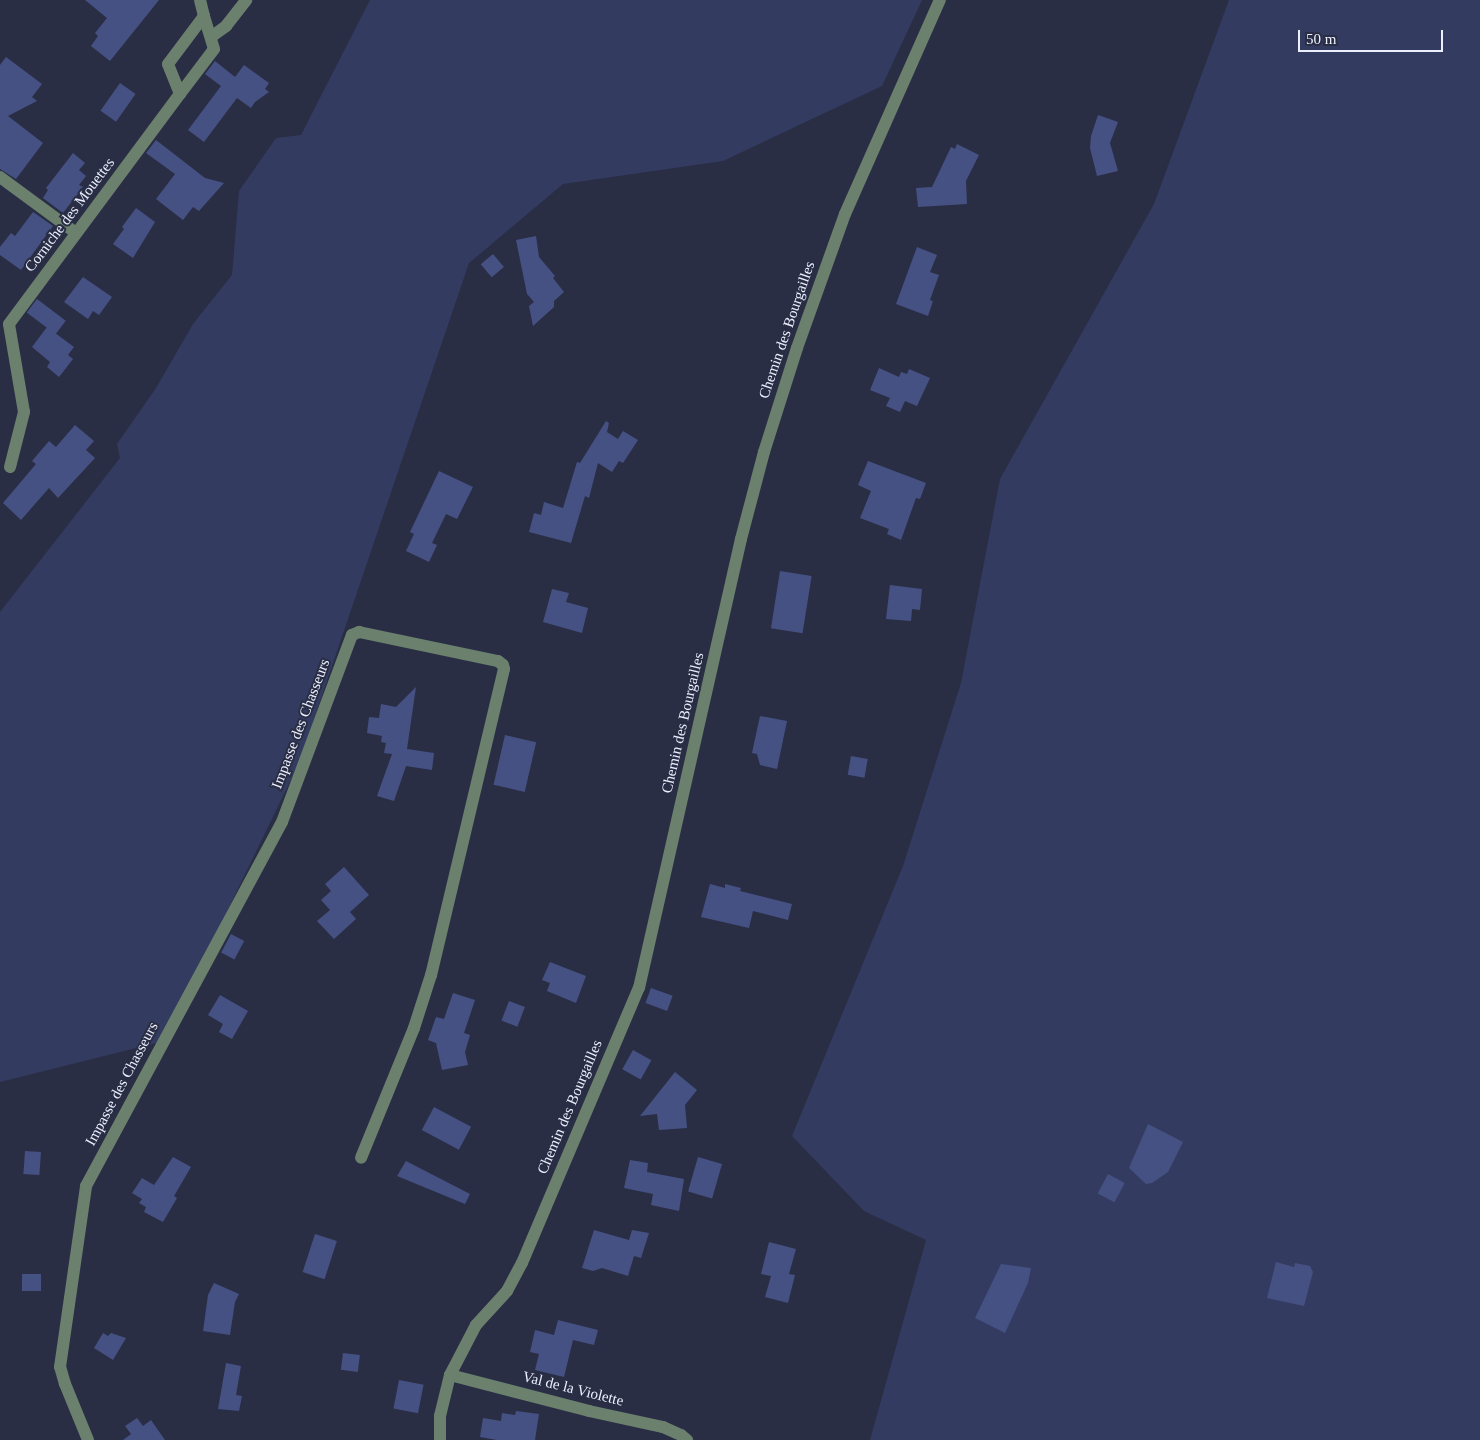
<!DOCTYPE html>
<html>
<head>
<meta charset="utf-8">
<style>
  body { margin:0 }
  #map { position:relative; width:1480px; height:1440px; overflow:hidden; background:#292e45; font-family:"Times New Roman",serif }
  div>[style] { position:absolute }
  .green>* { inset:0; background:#333b60 }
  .building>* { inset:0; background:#465183; transform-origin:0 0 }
  .minor>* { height:12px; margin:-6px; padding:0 6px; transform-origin:6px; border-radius:6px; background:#6b806d }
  span { translate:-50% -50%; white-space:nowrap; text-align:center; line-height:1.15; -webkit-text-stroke:4px #292e45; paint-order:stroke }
  .street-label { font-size:15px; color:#ebeffe }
  .scale { position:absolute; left:1298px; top:30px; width:145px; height:22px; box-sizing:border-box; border:2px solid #ebeffe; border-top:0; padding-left:6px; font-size:15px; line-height:18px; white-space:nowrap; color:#ebeffe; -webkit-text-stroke:4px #292e45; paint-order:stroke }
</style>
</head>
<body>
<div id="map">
  <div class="green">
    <i style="clip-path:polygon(370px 0,922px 0,882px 86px,723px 161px,563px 184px,469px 263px,299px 763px,164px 1041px,0 1082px,0 612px,120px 458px,117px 444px,156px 388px,193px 324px,232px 275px,239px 191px,276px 138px,301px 135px)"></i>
    <i style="clip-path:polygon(1229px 0,1480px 0,1480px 1440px,870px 1440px,926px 1240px,864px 1211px,792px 1136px,903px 866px,961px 683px,1000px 479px,1154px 204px)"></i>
  </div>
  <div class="building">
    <i style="clip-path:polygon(85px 0,159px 0,110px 61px,91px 46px,98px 36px,95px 33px,107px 18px)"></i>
    <i style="clip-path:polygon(6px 57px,42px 84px,32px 97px,37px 101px,8px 116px,43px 143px,16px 179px,0 169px,0 65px)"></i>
    <i style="clip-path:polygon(215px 61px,235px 77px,244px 65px,269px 83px,265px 89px,269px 92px,255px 102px,251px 108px,237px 98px,204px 142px,188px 130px,221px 86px,205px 74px)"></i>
    <i style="left:120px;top:83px;width:19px;height:34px;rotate:35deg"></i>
    <i style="clip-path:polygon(1098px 115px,1118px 122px,1110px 143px,1118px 171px,1097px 176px,1090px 148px,1091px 136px)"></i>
    <i style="clip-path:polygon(156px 140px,205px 178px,224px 183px,199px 211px,193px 207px,183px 220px,156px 199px,175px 174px,146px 153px)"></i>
    <i style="clip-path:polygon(957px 144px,979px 155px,966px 181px,967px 204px,918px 207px,916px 188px,932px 187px,951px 147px,955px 149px)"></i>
    <i style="clip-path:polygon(73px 153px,85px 163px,79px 170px,86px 176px,79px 185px,83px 187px,63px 213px,43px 198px,48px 190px,46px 188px)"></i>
    <i style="clip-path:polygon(136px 208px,155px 222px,133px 258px,113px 244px,124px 229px,122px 227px)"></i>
    <i style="clip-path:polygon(33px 212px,53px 226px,21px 270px,0 255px,0 247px,11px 233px,15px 236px)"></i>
    <i style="clip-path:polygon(536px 236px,539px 257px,555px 276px,553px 278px,564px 292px,554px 301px,554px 307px,533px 326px,529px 306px,534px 302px,527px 294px,516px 240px)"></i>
    <i style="clip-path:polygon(917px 247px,937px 255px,930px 272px,939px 275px,930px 300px,933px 301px,928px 316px,896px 304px)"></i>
    <i style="left:493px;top:254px;width:17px;height:16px;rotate:50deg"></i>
    <i style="clip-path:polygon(83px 277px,112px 297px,99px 315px,93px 311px,88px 319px,64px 302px)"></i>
    <i style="left:37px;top:299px;width:36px;height:17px;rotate:37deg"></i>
    <i style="clip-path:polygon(47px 327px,74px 347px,68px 355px,73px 359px,59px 377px,47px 367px,50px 362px,32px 347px)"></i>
    <i style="clip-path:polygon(879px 368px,899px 377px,901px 372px,907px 374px,909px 369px,930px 378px,917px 406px,905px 401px,900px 412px,886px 406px,890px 398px,870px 390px)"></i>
    <i style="clip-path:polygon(606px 421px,609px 423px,607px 432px,618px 439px,623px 431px,638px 440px,623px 463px,619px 461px,612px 472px,598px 463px,589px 498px,585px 496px,571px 543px,529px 532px,534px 513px,541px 515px,544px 502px,563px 508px,577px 462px,580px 463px)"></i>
    <i style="clip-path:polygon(75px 425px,94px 441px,86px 450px,95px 458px,58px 498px,49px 488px,21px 520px,3px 503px,36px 464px,32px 461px,49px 441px,56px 447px)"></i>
    <i style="clip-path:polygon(868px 461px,926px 483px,920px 499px,916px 498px,901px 540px,887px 534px,889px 529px,860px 518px,871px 491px,858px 485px)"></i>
    <i style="clip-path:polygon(439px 471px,473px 487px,457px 519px,446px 514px,432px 543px,437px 545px,429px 562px,406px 551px,414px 534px,410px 532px)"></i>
    <i style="left:780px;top:571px;width:32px;height:58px;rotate:9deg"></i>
    <i style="clip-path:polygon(890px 585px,922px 589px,920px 610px,912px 609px,911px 621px,886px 619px)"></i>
    <i style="clip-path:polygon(552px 589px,569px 593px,566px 602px,588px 608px,582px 633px,543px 622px)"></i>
    <i style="clip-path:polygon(416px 687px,407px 749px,434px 753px,432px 770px,406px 766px,394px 801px,377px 796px,392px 754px,384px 753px,386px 743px,381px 742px,382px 736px,367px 733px,369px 717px,379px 718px,381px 704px,396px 707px)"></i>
    <i style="clip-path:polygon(760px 716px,787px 721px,777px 769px,760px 765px,757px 754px,752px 753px)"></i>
    <i style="left:505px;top:735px;width:32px;height:51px;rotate:13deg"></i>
    <i style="left:851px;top:756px;width:17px;height:19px;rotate:10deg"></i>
    <i style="clip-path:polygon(344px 867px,369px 895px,350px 912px,356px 919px,334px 939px,317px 921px,330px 910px,321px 900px,331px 891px,325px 884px)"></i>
    <i style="clip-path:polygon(710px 884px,725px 888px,725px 884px,741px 888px,740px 891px,792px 904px,788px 920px,753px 911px,749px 928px,701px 917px)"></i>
    <i style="left:231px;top:934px;width:15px;height:21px;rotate:28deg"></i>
    <i style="clip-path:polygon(550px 962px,586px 976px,576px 1003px,547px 991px,550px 983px,542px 980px)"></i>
    <i style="left:651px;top:988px;width:23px;height:16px;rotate:20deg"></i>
    <i style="clip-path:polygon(453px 993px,475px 1000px,464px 1033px,470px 1035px,465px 1052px,468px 1065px,442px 1070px,436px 1043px,428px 1040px,436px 1017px,444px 1019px)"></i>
    <i style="clip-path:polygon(220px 995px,248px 1011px,232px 1039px,219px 1032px,223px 1024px,208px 1015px)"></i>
    <i style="left:509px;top:1001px;width:17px;height:21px;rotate:21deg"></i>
    <i style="left:633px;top:1050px;width:21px;height:22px;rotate:29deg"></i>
    <i style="clip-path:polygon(675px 1072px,697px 1090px,685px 1105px,687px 1128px,659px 1130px,657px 1114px,640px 1116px)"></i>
    <i style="left:434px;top:1107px;width:42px;height:26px;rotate:28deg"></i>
    <i style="clip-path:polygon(1148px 1124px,1183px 1142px,1168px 1172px,1152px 1183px,1146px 1184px,1129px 1168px)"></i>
    <i style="left:25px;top:1151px;width:16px;height:23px;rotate:4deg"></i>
    <i style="clip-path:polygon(173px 1157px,191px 1167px,174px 1196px,177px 1198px,163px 1222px,144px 1212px,146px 1207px,139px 1203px,142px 1199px,132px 1193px,142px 1178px,154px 1185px)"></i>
    <i style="left:698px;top:1157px;width:25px;height:36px;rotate:16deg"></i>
    <i style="clip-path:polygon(630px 1160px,648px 1163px,647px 1172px,684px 1179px,679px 1211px,651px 1205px,653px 1194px,624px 1188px)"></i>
    <i style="clip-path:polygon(406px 1161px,470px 1194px,465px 1204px,397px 1176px)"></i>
    <i style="left:1108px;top:1174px;width:19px;height:22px;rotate:28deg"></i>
    <i style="clip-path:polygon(594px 1230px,629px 1240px,632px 1230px,649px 1233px,641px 1258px,634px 1256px,628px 1276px,602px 1268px,593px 1271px,582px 1268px)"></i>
    <i style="left:315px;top:1234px;width:23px;height:40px;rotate:18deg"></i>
    <i style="clip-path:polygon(769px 1242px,796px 1249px,789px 1274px,795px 1275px,788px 1303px,765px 1297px,771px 1276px,761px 1274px)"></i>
    <i style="clip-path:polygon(1276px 1262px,1294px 1267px,1295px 1263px,1310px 1266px,1313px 1272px,1304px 1306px,1267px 1298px)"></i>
    <i style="clip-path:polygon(1001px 1264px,1031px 1268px,1028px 1283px,1005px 1333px,975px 1318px)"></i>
    <i style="left:22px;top:1274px;width:19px;height:17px"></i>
    <i style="clip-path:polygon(214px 1283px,239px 1294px,235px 1302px,230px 1335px,203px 1331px,208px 1295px)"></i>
    <i style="clip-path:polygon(558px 1320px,598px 1330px,594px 1345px,573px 1340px,564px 1377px,535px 1370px,539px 1354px,530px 1352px,535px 1330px,554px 1335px)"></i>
    <i style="clip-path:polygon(103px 1333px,108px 1336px,111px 1333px,126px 1338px,113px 1360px,94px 1348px)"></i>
    <i style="left:343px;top:1353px;width:17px;height:17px;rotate:7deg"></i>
    <i style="clip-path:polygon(226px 1363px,241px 1366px,236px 1395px,242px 1396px,239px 1411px,218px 1409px)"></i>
    <i style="left:399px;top:1380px;width:25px;height:29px;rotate:11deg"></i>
    <i style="clip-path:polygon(516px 1411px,539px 1414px,535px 1440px,497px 1440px,480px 1437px,483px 1418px,501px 1421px,502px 1413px,515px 1415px)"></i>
    <i style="clip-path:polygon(137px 1418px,143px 1426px,151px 1420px,165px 1440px,123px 1440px,131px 1434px,125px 1426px)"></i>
  </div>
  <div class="minor">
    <i style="left:211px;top:37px;width:19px;rotate:-36deg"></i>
    <i style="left:226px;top:26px;width:33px;rotate:-52deg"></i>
    <i style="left:180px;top:94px;width:56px;rotate:-52.9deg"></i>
    <i style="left:214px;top:49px;width:34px;rotate:-107deg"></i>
    <i style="left:0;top:177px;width:94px;rotate:36.4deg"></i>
    <i style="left:10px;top:467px;width:57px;rotate:-75.7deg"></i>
    <i style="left:24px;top:412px;width:89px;rotate:-99.7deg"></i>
    <i style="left:9px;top:324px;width:287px;rotate:-53.4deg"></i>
    <i style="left:180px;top:94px;width:32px;rotate:-112deg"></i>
    <i style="left:168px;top:64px;width:60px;rotate:-53.1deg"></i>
    <i style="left:204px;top:16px;width:16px;rotate:-104deg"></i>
    <i style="left:450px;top:1375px;width:144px;rotate:14.5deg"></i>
    <i style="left:589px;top:1411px;width:76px;rotate:12.2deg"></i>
    <i style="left:663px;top:1427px;width:20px;rotate:24deg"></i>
    <i style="left:681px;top:1435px;width:8px;rotate:40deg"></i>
    <i style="left:88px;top:1440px;width:61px;rotate:-112.3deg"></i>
    <i style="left:65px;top:1384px;width:18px;rotate:-106deg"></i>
    <i style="left:60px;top:1367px;width:183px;rotate:-81.8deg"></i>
    <i style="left:86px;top:1186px;width:413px;rotate:-61.7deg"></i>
    <i style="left:282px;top:822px;width:200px;rotate:-69.5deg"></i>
    <i style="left:352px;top:635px;width:8px;rotate:-23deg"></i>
    <i style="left:359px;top:632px;width:142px;rotate:11.8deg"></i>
    <i style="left:498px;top:661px;width:6px;rotate:39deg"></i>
    <i style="left:503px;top:665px;width:4px;rotate:76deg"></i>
    <i style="left:504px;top:669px;width:315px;rotate:103.4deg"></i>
    <i style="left:431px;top:975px;width:56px;rotate:107.8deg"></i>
    <i style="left:414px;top:1028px;width:140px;rotate:112.2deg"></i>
    <i style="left:440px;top:1440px;width:24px;rotate:-90deg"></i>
    <i style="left:440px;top:1416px;width:42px;rotate:-76.3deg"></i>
    <i style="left:450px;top:1375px;width:56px;rotate:-62.5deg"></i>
    <i style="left:476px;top:1325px;width:46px;rotate:-47.6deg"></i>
    <i style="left:507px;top:1291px;width:32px;rotate:-62deg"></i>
    <i style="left:522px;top:1263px;width:299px;rotate:-67deg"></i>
    <i style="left:639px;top:988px;width:460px;rotate:-77.2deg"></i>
    <i style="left:741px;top:539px;width:90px;rotate:-75.2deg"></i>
    <i style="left:764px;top:452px;width:109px;rotate:-72.4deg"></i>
    <i style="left:797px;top:348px;width:142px;rotate:-70.3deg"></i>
    <i style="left:845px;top:214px;width:234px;rotate:-66.1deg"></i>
  </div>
  <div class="street-label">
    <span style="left:70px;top:215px;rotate:-53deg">Corniche des Mouettes</span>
    <span style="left:787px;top:330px;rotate:-71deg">Chemin des Bourgailles</span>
    <span style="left:683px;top:723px;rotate:-77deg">Chemin des Bourgailles</span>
    <span style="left:301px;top:724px;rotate:-69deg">Impasse des Chasseurs</span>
    <span style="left:122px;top:1084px;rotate:-62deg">Impasse des Chasseurs</span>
    <span style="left:570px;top:1107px;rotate:-67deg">Chemin des Bourgailles</span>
    <span style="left:573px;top:1389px;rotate:14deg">Val de la Violette</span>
  </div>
  <div class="scale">50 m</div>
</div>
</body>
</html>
